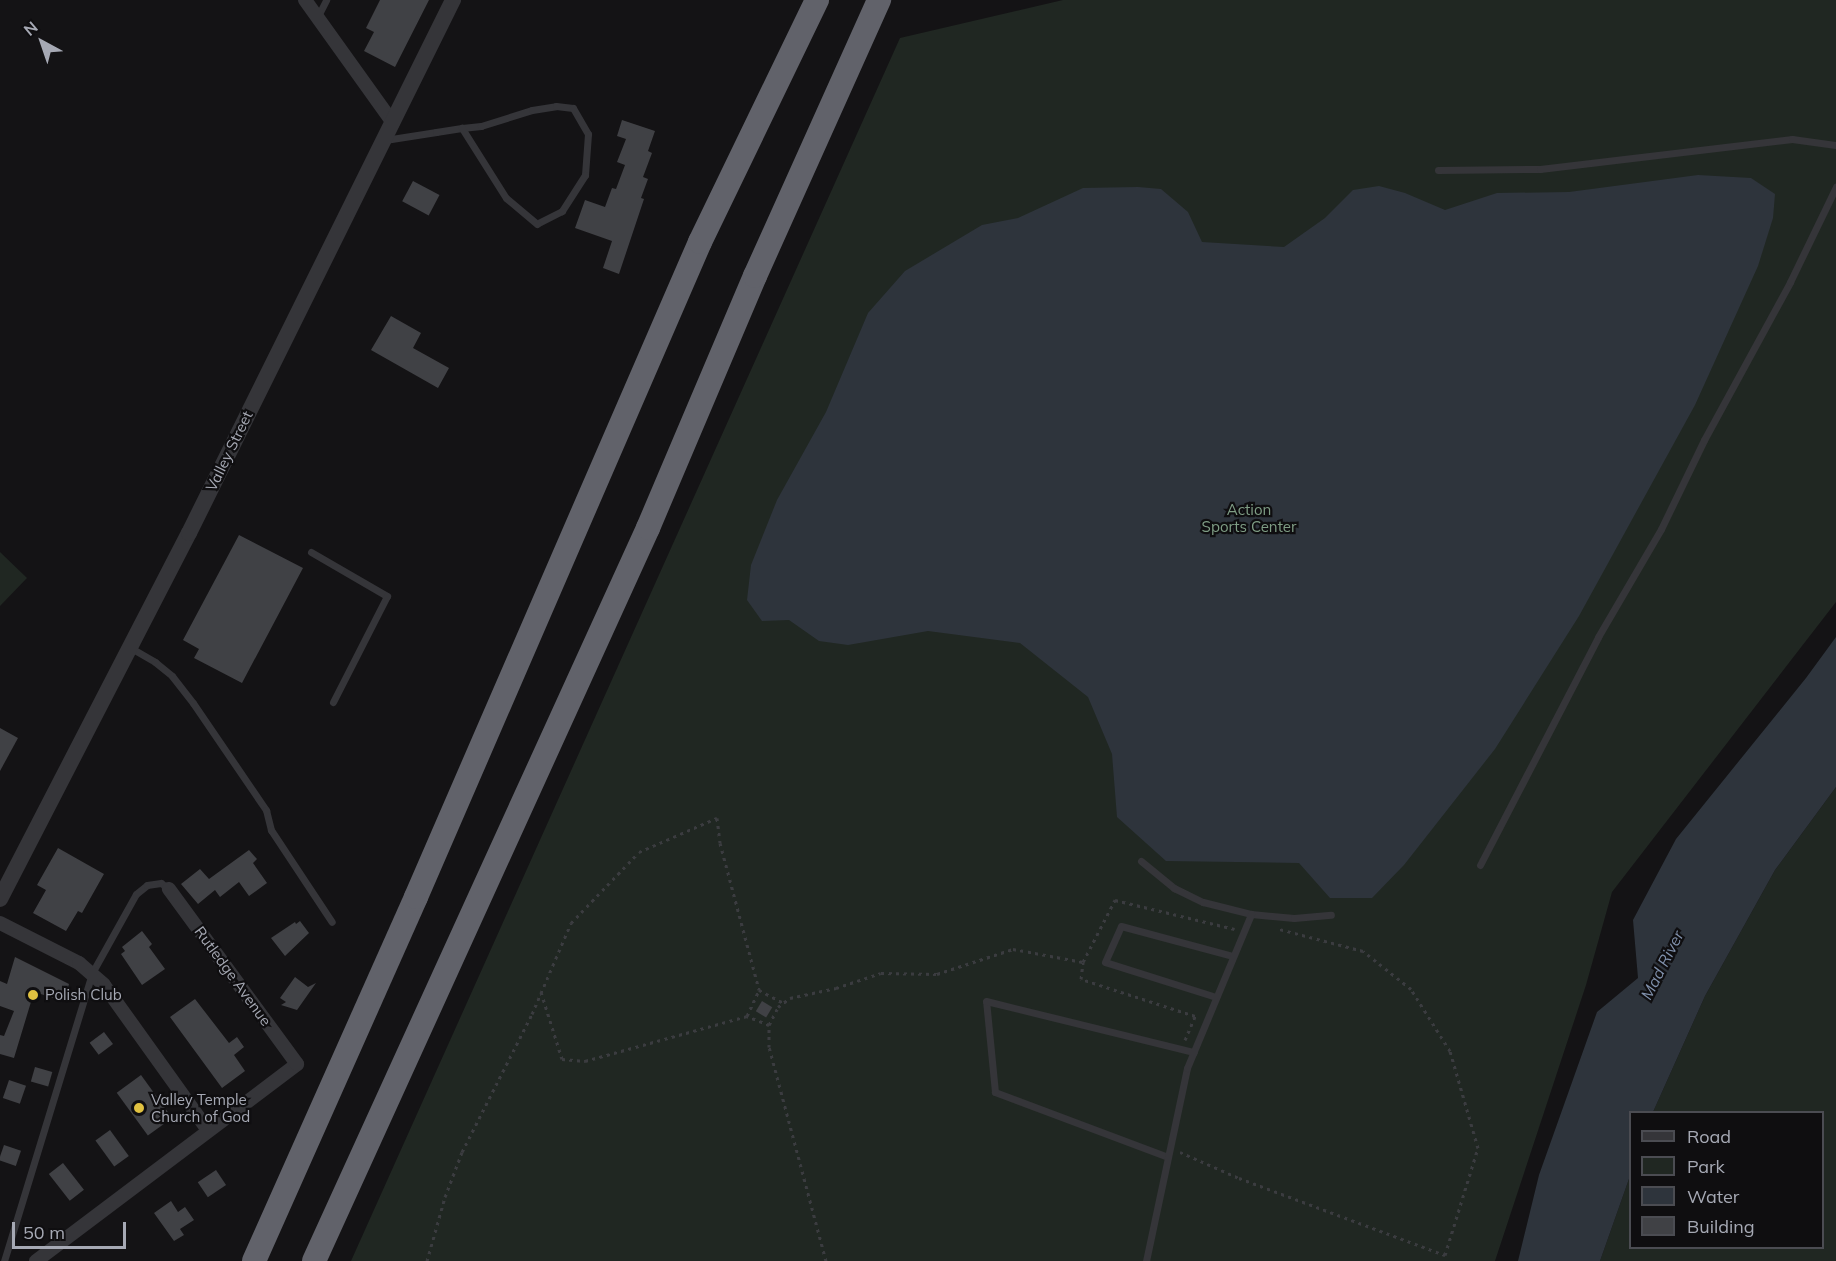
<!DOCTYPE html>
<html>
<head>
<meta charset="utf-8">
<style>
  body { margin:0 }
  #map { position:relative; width:1836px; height:1261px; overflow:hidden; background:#141315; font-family:Mulish,sans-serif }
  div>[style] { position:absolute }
  .green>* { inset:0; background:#202722 }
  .water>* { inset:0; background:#2e343c }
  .building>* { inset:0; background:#404145; transform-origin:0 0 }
  .path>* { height:3px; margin-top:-1.5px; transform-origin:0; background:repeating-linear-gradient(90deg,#3b3c40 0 3px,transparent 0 7.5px) }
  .service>* { height:7px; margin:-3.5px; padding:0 3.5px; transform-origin:3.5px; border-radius:3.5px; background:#353539 }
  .minor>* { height:14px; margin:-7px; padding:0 7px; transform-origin:7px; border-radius:7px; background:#353539 }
  .tertiary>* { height:16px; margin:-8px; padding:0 8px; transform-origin:8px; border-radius:8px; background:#353539 }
  .motorway>* { height:24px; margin:-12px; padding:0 12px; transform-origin:12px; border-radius:12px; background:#61626a }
  .dots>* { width:16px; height:16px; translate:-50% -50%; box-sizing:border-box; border:3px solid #0f0e10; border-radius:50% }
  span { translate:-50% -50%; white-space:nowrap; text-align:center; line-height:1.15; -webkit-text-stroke:4.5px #0f0e10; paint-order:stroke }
  .street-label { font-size:15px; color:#a6a9b4 }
  .park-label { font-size:15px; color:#7f9d85 }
  .poi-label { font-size:15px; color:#a6a9b4 }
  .left { translate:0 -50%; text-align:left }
  .water-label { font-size:16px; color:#8091ac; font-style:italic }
  .legend { position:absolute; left:1629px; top:1111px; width:195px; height:138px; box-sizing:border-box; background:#0f0e10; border:2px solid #4b4c52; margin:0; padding:8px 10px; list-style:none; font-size:18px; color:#a6a9b4 }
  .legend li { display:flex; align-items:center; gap:12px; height:30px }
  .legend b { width:30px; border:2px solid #4b4c52 }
  .north { position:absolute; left:12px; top:12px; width:60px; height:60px; -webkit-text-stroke:4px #0f0e10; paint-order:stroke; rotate:320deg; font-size:16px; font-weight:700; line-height:24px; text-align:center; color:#a6a9b4 }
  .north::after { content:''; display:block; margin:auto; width:21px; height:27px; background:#a6a9b4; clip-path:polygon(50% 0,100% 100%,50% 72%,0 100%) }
  .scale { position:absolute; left:12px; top:1222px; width:114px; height:27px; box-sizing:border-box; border:3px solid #a6a9b4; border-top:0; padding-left:8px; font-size:18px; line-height:21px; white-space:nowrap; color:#a6a9b4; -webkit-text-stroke:4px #0f0e10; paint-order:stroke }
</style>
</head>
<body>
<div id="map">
  <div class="green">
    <i style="clip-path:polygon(1063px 0,1836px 0,1836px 602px,1612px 892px,1586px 985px,1495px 1261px,351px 1261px,900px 38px)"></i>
    <i style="clip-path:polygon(0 552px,27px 578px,0 606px)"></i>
    <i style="clip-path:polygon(1836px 787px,1836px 1261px,1600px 1261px,1630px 1176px,1630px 1248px,1822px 1248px,1822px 1112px,1653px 1112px,1705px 996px,1775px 870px)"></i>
  </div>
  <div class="water">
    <i style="clip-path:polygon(1698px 175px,1751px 178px,1775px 194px,1773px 218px,1758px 266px,1695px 405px,1579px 616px,1495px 749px,1404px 865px,1372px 898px,1330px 898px,1299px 863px,1166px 861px,1117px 817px,1112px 754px,1088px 697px,1020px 643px,928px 631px,848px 645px,819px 641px,789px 620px,762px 621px,747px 600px,751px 565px,777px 500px,826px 412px,868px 313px,905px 271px,982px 225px,1018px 218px,1083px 188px,1138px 187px,1161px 189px,1188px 212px,1202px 242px,1284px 247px,1325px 218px,1353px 190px,1379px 186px,1405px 193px,1445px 210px,1497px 193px,1569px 192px)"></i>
    <i style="clip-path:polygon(1836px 637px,1836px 787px,1775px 870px,1705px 996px,1653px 1112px,1630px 1112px,1630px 1176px,1600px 1261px,1518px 1261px,1539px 1175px,1597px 1012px,1638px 978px,1633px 920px,1676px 839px,1806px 678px)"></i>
  </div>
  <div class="building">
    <i style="clip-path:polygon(380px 0,429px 0,395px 67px,364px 51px,374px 32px,366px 28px)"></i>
    <i style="clip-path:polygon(622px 120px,655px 131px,648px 151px,652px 153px,643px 177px,648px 179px,641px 198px,644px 199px,619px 274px,603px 268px,612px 241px,575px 228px,585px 200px,605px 207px,612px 188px,616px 189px,625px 165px,617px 162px,626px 139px,617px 136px)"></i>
    <i style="left:413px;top:181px;width:30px;height:23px;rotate:28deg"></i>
    <i style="clip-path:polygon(391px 316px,421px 333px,413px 348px,449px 368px,438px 388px,371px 350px)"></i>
    <i style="clip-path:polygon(239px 535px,303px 568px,242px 683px,194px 658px,199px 649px,183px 640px)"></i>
    <i style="clip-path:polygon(0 728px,18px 738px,0 771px)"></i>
    <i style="clip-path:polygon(58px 848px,104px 874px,82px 913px,78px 911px,66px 931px,33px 913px,46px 890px,37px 885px)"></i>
    <i style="clip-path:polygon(249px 850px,257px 859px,253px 863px,267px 883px,249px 896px,239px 882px,220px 897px,215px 890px,198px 904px,181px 884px,200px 869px,209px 879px)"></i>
    <i style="clip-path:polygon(300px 921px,309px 933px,285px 956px,271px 938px,295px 922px,296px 924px)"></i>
    <i style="clip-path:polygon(142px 931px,152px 944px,149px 947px,165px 969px,142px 985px,121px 954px,125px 951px,122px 947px)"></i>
    <i style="clip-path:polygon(15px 957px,69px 984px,64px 1001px,34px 992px,14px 1058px,0 1054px,0 1035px,4px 1036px,14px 1011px,0 1006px,0 981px,7px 984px)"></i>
    <i style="clip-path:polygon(295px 977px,308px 987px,316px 983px,297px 1010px,281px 1005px,286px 1002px,280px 998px)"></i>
    <i style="clip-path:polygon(195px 999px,229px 1043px,237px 1037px,244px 1047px,234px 1055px,245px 1071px,222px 1088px,170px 1017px)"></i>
    <i style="left:762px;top:1001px;width:12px;height:12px;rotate:31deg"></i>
    <i style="left:104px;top:1032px;width:15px;height:18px;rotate:53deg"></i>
    <i style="left:35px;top:1067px;width:18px;height:15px;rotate:16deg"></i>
    <i style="left:141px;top:1075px;width:53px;height:30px;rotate:54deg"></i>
    <i style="left:9px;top:1080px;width:18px;height:19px;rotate:19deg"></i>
    <i style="left:110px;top:1130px;width:32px;height:18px;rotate:54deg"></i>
    <i style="left:4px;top:1145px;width:18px;height:16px;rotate:19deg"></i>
    <i style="left:63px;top:1163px;width:34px;height:18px;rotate:52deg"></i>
    <i style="left:216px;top:1170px;width:18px;height:22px;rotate:56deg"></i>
    <i style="clip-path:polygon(171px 1201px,178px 1212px,185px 1207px,194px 1220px,180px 1229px,184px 1235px,174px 1241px,154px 1213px)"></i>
  </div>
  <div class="path">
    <i style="left:541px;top:992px;width:70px;rotate:72.6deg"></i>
    <i style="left:562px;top:1059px;width:23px;rotate:5deg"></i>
    <i style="left:585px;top:1061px;width:168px;rotate:-15.5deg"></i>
    <i style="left:769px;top:1025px;width:24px;rotate:-158deg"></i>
    <i style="left:747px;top:1016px;width:29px;rotate:-65deg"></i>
    <i style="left:759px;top:990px;width:27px;rotate:28deg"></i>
    <i style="left:1185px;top:1040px;width:26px;rotate:-67deg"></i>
    <i style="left:1195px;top:1016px;width:120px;rotate:-162deg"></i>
    <i style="left:1081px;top:979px;width:17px;rotate:-83deg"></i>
    <i style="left:1083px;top:962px;width:70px;rotate:-62.7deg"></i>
    <i style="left:1115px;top:900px;width:123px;rotate:13.6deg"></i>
    <i style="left:1180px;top:1152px;width:64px;rotate:23.8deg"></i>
    <i style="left:1239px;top:1178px;width:220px;rotate:20.5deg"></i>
    <i style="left:1445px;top:1255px;width:112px;rotate:-72.9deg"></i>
    <i style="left:1478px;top:1148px;width:101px;rotate:-106.1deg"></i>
    <i style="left:1450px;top:1051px;width:73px;rotate:-122.2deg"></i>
    <i style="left:1411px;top:989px;width:61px;rotate:-141.6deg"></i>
    <i style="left:1363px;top:951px;width:87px;rotate:-165.3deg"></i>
    <i style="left:427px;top:1261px;width:66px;rotate:-74.3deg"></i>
    <i style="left:445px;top:1197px;width:48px;rotate:-69.3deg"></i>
    <i style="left:462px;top:1152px;width:155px;rotate:-63.1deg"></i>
    <i style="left:532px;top:1014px;width:99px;rotate:-66.8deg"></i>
    <i style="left:571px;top:923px;width:98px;rotate:-46.2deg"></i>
    <i style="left:639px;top:852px;width:85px;rotate:-23.6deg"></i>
    <i style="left:717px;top:818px;width:25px;rotate:83deg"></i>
    <i style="left:720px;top:843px;width:152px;rotate:75.1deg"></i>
    <i style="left:826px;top:1261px;width:221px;rotate:-104.9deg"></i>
    <i style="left:769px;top:1047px;width:22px;rotate:-90deg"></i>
    <i style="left:769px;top:1025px;width:20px;rotate:-63deg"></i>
    <i style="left:778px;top:1007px;width:15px;rotate:-37deg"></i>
    <i style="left:790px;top:998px;width:47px;rotate:-12.3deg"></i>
    <i style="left:836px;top:988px;width:47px;rotate:-18.4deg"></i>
    <i style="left:881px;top:973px;width:56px;rotate:1deg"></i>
    <i style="left:937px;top:974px;width:80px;rotate:-18.2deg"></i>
    <i style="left:1013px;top:949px;width:71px;rotate:10.5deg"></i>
  </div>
  <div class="service">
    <i style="left:318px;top:16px;width:18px;rotate:-63deg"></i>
    <i style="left:385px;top:140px;width:52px;rotate:-8.9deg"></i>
    <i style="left:436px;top:132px;width:26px;rotate:-9deg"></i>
    <i style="left:462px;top:128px;width:19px;rotate:-6deg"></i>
    <i style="left:481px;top:126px;width:53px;rotate:-17.4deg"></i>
    <i style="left:532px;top:110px;width:24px;rotate:-9deg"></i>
    <i style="left:556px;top:106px;width:17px;rotate:7deg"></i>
    <i style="left:573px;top:108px;width:30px;rotate:60deg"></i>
    <i style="left:588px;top:134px;width:41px;rotate:94.2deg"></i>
    <i style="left:585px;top:175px;width:43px;rotate:122.6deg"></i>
    <i style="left:562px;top:211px;width:28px;rotate:153deg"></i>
    <i style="left:537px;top:224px;width:40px;rotate:-140deg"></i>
    <i style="left:506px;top:198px;width:83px;rotate:-122.2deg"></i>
    <i style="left:1438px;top:170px;width:102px;rotate:-0.6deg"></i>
    <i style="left:1540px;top:169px;width:254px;rotate:-6.8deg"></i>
    <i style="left:1792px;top:139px;width:44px;rotate:7.8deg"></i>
    <i style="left:311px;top:552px;width:88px;rotate:30.1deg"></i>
    <i style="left:387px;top:596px;width:119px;rotate:117deg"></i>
    <i style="left:131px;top:648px;width:28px;rotate:30deg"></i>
    <i style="left:155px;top:662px;width:22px;rotate:39deg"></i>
    <i style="left:172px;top:676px;width:34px;rotate:52deg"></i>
    <i style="left:193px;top:703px;width:130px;rotate:55.7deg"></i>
    <i style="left:266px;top:810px;width:21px;rotate:76deg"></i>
    <i style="left:271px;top:830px;width:110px;rotate:56.5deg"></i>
    <i style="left:1141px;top:861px;width:43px;rotate:39.3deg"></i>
    <i style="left:1174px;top:888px;width:32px;rotate:26deg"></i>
    <i style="left:1203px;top:902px;width:49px;rotate:14deg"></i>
    <i style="left:1251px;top:914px;width:43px;rotate:5.3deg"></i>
    <i style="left:1294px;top:918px;width:37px;rotate:-5deg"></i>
    <i style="left:1480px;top:865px;width:257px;rotate:-62.6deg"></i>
    <i style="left:1598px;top:637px;width:125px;rotate:-59.7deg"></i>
    <i style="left:1661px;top:529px;width:99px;rotate:-64.2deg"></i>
    <i style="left:1704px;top:440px;width:180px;rotate:-61.4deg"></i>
    <i style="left:1790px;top:282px;width:106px;rotate:-64.2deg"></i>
    <i style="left:1216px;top:997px;width:116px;rotate:-162.5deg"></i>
    <i style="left:1105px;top:962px;width:39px;rotate:-66deg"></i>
    <i style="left:1121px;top:926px;width:116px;rotate:15deg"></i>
    <i style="left:1168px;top:1157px;width:185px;rotate:-159.4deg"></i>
    <i style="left:995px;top:1092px;width:91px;rotate:-95.6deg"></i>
    <i style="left:986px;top:1001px;width:214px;rotate:13.8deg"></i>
    <i style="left:4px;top:1261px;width:301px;rotate:-73deg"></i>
    <i style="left:92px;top:973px;width:90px;rotate:-60.9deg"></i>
    <i style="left:136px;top:894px;width:14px;rotate:-39deg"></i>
    <i style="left:147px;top:885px;width:14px;rotate:-8deg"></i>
    <i style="left:161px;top:883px;width:10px;rotate:37deg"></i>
    <i style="left:1146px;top:1261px;width:197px;rotate:-78deg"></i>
    <i style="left:1187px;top:1068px;width:167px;rotate:-67.4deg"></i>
  </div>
  <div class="minor">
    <i style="left:305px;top:0;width:151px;rotate:54.4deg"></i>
    <i style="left:0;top:923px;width:89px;rotate:26.9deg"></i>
    <i style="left:79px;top:963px;width:33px;rotate:41deg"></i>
    <i style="left:104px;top:985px;width:178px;rotate:54.4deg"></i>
    <i style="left:36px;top:1261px;width:327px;rotate:-37deg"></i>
    <i style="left:297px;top:1064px;width:217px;rotate:-126.2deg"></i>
  </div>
  <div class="tertiary">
    <i style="left:0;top:899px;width:412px;rotate:-62.7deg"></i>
    <i style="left:189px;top:533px;width:595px;rotate:-63.65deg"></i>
  </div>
  <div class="motorway">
    <i style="left:254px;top:1261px;width:398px;rotate:-66deg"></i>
    <i style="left:416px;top:897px;width:714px;rotate:-66.56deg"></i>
    <i style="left:700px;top:242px;width:269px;rotate:-64.2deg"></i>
    <i style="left:314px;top:1261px;width:806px;rotate:-65.5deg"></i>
    <i style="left:648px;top:528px;width:274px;rotate:-67deg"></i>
    <i style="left:755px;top:276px;width:303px;rotate:-65.8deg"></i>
  </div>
  <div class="dots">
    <i style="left:33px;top:995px;background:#e0c141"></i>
    <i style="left:139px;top:1108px;background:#e0c141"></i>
  </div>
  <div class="street-label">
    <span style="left:229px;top:451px;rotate:-64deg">Valley Street</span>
    <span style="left:233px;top:976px;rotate:54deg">Rutledge Avenue</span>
  </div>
  <div class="park-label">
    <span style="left:1249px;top:518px">Action<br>Sports Center</span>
  </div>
  <div class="poi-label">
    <span class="left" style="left:45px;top:995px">Polish Club</span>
    <span class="left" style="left:151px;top:1108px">Valley Temple<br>Church of God</span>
  </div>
  <div class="water-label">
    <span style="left:1662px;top:965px;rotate:-63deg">Mad River</span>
  </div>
  <ul class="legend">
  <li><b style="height:8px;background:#353539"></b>Road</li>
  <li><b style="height:16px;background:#202722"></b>Park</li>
  <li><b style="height:16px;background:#2e343c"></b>Water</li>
  <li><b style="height:16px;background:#404145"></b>Building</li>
  </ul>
  <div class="north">N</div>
  <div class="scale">50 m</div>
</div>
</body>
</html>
